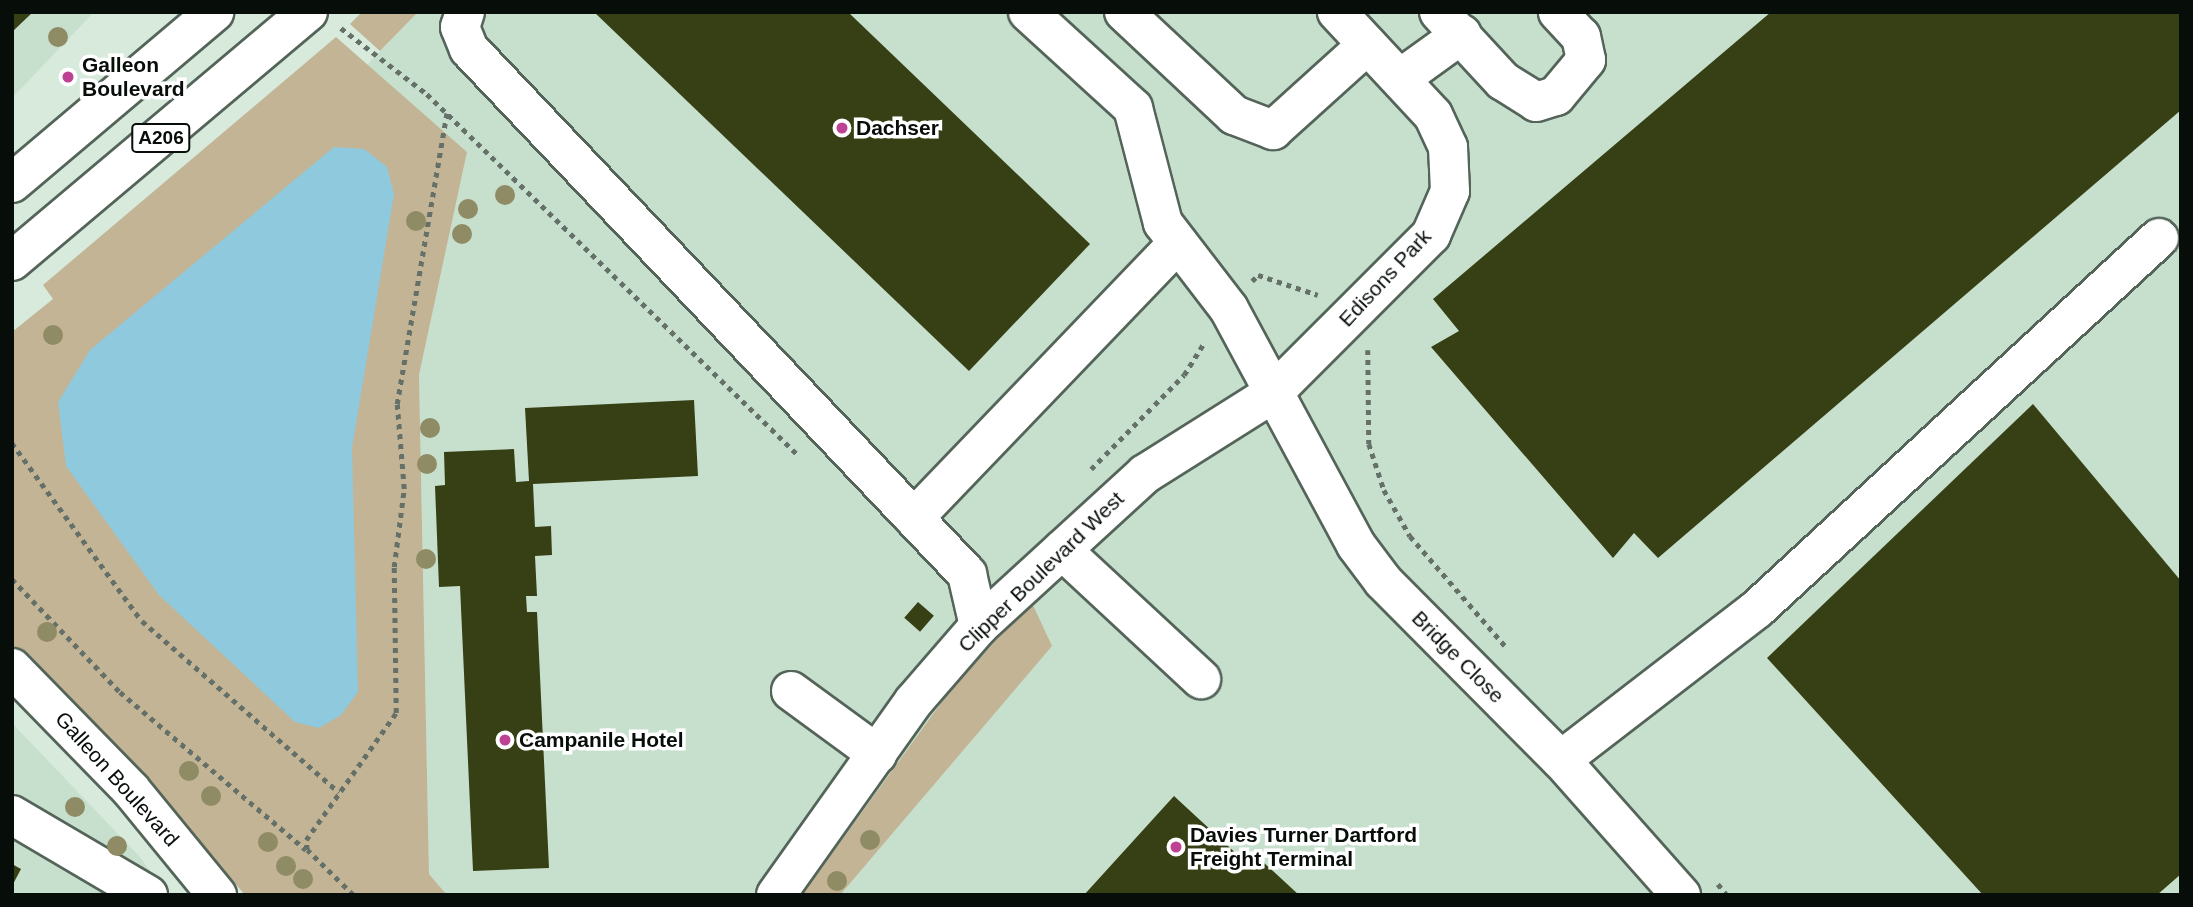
<!DOCTYPE html>
<html>
<head>
<meta charset="utf-8">
<style>
  body { margin:0 }
  #map { position:relative; width:2193px; height:907px; overflow:hidden; background:#d7eadc; font-family:Arial,sans-serif }
  div>[style] { position:absolute }
  .built>* { inset:0; background:#c7e0ce }
  .green>* { inset:0; background:#c2b495 }
  .water>* { inset:0; background:#8fc9de }
  .building>* { inset:0; background:#364014; transform-origin:0 0 }
  .path>* { height:4.5px; margin-top:-2.25px; transform-origin:0; background:repeating-linear-gradient(90deg,#657068 0 5px,transparent 0 10px) }
  .roads { filter:drop-shadow(2px 0 #546459) drop-shadow(-2px 0 #546459) drop-shadow(0 2px #546459) drop-shadow(0 -2px #546459) }
  .minor>* { height:38px; margin:-19px; padding:0 19px; transform-origin:19px; border-radius:19px; background:#fff }
  .major>* { height:38px; margin:-19px; padding:0 19px; transform-origin:19px; border-radius:19px; background:#fff }
  .trees>* { width:20px; height:20px; margin:-10px; border-radius:50%; background:#8f8b64 }
  .dots>* { width:19px; height:19px; translate:-50% -50%; box-sizing:border-box; border:4px solid #fff; border-radius:50% }
  span { translate:-50% -50%; white-space:nowrap; text-align:center; line-height:1.15; -webkit-text-stroke:7px #fff; paint-order:stroke }
  .shield-label span { padding:2px 5px; background:#fff; border:2px solid; border-radius:5px; -webkit-text-stroke-width:0 }
  .shield-label { font-size:19px; color:#070d09; font-weight:700 }
  .poi-label { font-size:21px; color:#070d09; font-weight:700 }
  .left { translate:0 -50%; text-align:left }
  .street-label { font-size:21px; color:#070d09 }
  .frame { position:absolute; inset:0; border:14px solid #070d09; pointer-events:none }
</style>
</head>
<body>
<div id="map">
  <div class="built">
    <i style="clip-path:polygon(12px 12px,94px 12px,12px 98px)"></i>
    <i style="clip-path:polygon(418px 12px,2181px 12px,2181px 895px,447px 895px,429px 874px,419px 375px,467px 152px,366px 66px)"></i>
    <i style="clip-path:polygon(12px 723px,139px 856px,168px 895px,12px 895px)"></i>
  </div>
  <div class="green">
    <i style="clip-path:polygon(362px 12px,418px 12px,380px 51px,350px 24px)"></i>
    <i style="clip-path:polygon(336px 37px,467px 152px,419px 375px,429px 874px,447px 895px,245px 895px,114px 742px,12px 644px,12px 332px,53px 299px,43px 285px)"></i>
    <i style="clip-path:polygon(1031px 601px,1052px 646px,840px 895px,802px 895px,949px 692px)"></i>
  </div>
  <div class="water">
    <i style="clip-path:polygon(334px 147px,364px 149px,387px 167px,394px 194px,352px 448px,358px 692px,341px 715px,319px 728px,295px 722px,159px 595px,66px 466px,58px 402px,90px 350px)"></i>
  </div>
  <div class="building">
    <i style="clip-path:polygon(12px 12px,33px 12px,12px 32px)"></i>
    <i style="clip-path:polygon(594px 12px,848px 12px,1090px 244px,969px 371px)"></i>
    <i style="clip-path:polygon(1771px 12px,2181px 12px,2181px 110px,1658px 558px,1634px 533px,1613px 558px,1431px 347px,1459px 331px,1433px 299px)"></i>
    <i style="clip-path:polygon(694px 400px,698px 476px,533px 484px,535px 527px,551px 526px,552px 555px,535px 556px,537px 596px,526px 596px,527px 612px,537px 612px,549px 868px,473px 871px,460px 586px,439px 587px,435px 486px,445px 485px,444px 452px,514px 449px,516px 482px,529px 481px,525px 408px)"></i>
    <i style="clip-path:polygon(2033px 404px,2181px 581px,2181px 874px,2157px 895px,1983px 895px,1767px 658px)"></i>
    <i style="left:918px;top:602px;width:21px;height:21px;rotate:41deg"></i>
    <i style="clip-path:polygon(1174px 796px,1254px 870px,1262px 861px,1299px 895px,1084px 895px)"></i>
    <i style="clip-path:polygon(12px 864px,21px 869px,12px 886px)"></i>
  </div>
  <div class="path">
    <i style="left:341px;top:28px;width:108px;rotate:37.5deg"></i>
    <i style="left:427px;top:94px;width:516px;rotate:44.22deg"></i>
    <i style="left:1252px;top:281px;width:8px;rotate:-45deg"></i>
    <i style="left:1258px;top:275px;width:63px;rotate:18.4deg"></i>
    <i style="left:1368px;top:350px;width:94px;rotate:89.4deg"></i>
    <i style="left:1369px;top:444px;width:48px;rotate:71.9deg"></i>
    <i style="left:1384px;top:490px;width:53px;rotate:60.5deg"></i>
    <i style="left:1410px;top:536px;width:148px;rotate:49.1deg"></i>
    <i style="left:12px;top:443px;width:220px;rotate:53.9deg"></i>
    <i style="left:142px;top:621px;width:261px;rotate:41deg"></i>
    <i style="left:1091px;top:469px;width:132px;rotate:-45.3deg"></i>
    <i style="left:1184px;top:375px;width:38px;rotate:-58deg"></i>
    <i style="left:12px;top:579px;width:156px;rotate:46.3deg"></i>
    <i style="left:120px;top:692px;width:244px;rotate:40.3deg"></i>
    <i style="left:1718px;top:884px;width:14px;rotate:51deg"></i>
    <i style="left:353px;top:895px;width:64px;rotate:-135.6deg"></i>
    <i style="left:307px;top:850px;width:10px;rotate:-96deg"></i>
    <i style="left:306px;top:840px;width:156px;rotate:-54.7deg"></i>
    <i style="left:396px;top:713px;width:146px;rotate:-90.8deg"></i>
    <i style="left:394px;top:567px;width:79px;rotate:-82.7deg"></i>
    <i style="left:404px;top:489px;width:85px;rotate:-94.7deg"></i>
    <i style="left:397px;top:404px;width:295px;rotate:-80.3deg"></i>
  </div>
  <div class="roads">
    <div class="minor">
      <i style="left:465px;top:12px;width:16px;rotate:108deg"></i>
      <i style="left:460px;top:27px;width:24px;rotate:68deg"></i>
      <i style="left:469px;top:49px;width:724px;rotate:46.51deg"></i>
      <i style="left:967px;top:574px;width:53px;rotate:77deg"></i>
      <i style="left:1028px;top:12px;width:142px;rotate:42.4deg"></i>
      <i style="left:1133px;top:108px;width:119px;rotate:75.4deg"></i>
      <i style="left:1163px;top:223px;width:108px;rotate:52.5deg"></i>
      <i style="left:1229px;top:309px;width:268px;rotate:61.7deg"></i>
      <i style="left:1356px;top:545px;width:45px;rotate:53.1deg"></i>
      <i style="left:1383px;top:581px;width:252px;rotate:45.2deg"></i>
      <i style="left:1561px;top:760px;width:181px;rotate:48.4deg"></i>
      <i style="left:1124px;top:12px;width:151px;rotate:43.1deg"></i>
      <i style="left:1234px;top:115px;width:42px;rotate:21deg"></i>
      <i style="left:1273px;top:130px;width:127px;rotate:-42.1deg"></i>
      <i style="left:1439px;top:12px;width:94px;rotate:47.2deg"></i>
      <i style="left:1503px;top:81px;width:39px;rotate:32deg"></i>
      <i style="left:1536px;top:102px;width:21px;rotate:-17deg"></i>
      <i style="left:1556px;top:96px;width:47px;rotate:-50.2deg"></i>
      <i style="left:1586px;top:60px;width:24px;rotate:-102deg"></i>
      <i style="left:1581px;top:37px;width:34px;rotate:-133deg"></i>
      <i style="left:1401px;top:78px;width:75px;rotate:-35.8deg"></i>
      <i style="left:914px;top:518px;width:381px;rotate:-46.2deg"></i>
      <i style="left:1062px;top:550px;width:190px;rotate:42.9deg"></i>
      <i style="left:12px;top:668px;width:170px;rotate:45.7deg"></i>
      <i style="left:131px;top:790px;width:136px;rotate:50.7deg"></i>
      <i style="left:791px;top:691px;width:107px;rotate:36.2deg"></i>
      <i style="left:1561px;top:760px;width:247px;rotate:-37.6deg"></i>
      <i style="left:1757px;top:609px;width:547px;rotate:-42.7deg"></i>
      <i style="left:12px;top:815px;width:158px;rotate:30.5deg"></i>
      <i style="left:776px;top:895px;width:238px;rotate:-54.6deg"></i>
      <i style="left:914px;top:701px;width:99px;rotate:-49.1deg"></i>
      <i style="left:979px;top:626px;width:225px;rotate:-42.5deg"></i>
      <i style="left:1145px;top:474px;width:150px;rotate:-32.2deg"></i>
      <i style="left:1272px;top:394px;width:225px;rotate:-45deg"></i>
      <i style="left:1431px;top:235px;width:48px;rotate:-66.6deg"></i>
      <i style="left:1450px;top:191px;width:44px;rotate:-92.6deg"></i>
      <i style="left:1448px;top:147px;width:35px;rotate:-115deg"></i>
      <i style="left:1433px;top:115px;width:141px;rotate:-133deg"></i>
    </div>
    <div class="major">
      <i style="left:12px;top:183px;width:265px;rotate:-40.2deg"></i>
      <i style="left:12px;top:261px;width:387px;rotate:-40.1deg"></i>
    </div>
  </div>
  <div class="trees">
    <i style="left:58px;top:37px"></i>
    <i style="left:505px;top:195px"></i>
    <i style="left:468px;top:209px"></i>
    <i style="left:416px;top:221px"></i>
    <i style="left:462px;top:234px"></i>
    <i style="left:53px;top:335px"></i>
    <i style="left:430px;top:428px"></i>
    <i style="left:427px;top:464px"></i>
    <i style="left:426px;top:559px"></i>
    <i style="left:47px;top:632px"></i>
    <i style="left:189px;top:771px"></i>
    <i style="left:211px;top:796px"></i>
    <i style="left:75px;top:807px"></i>
    <i style="left:870px;top:840px"></i>
    <i style="left:268px;top:842px"></i>
    <i style="left:117px;top:846px"></i>
    <i style="left:286px;top:866px"></i>
    <i style="left:303px;top:879px"></i>
    <i style="left:837px;top:881px"></i>
  </div>
  <div class="dots">
    <i style="left:68px;top:77px;background:#bd4293"></i>
    <i style="left:842px;top:128px;background:#bd4293"></i>
    <i style="left:505px;top:740px;background:#bd4293"></i>
    <i style="left:1176px;top:847px;background:#bd4293"></i>
  </div>
  <div class="shield-label">
    <span style="left:161px;top:138px">A206</span>
  </div>
  <div class="poi-label">
    <span class="left" style="left:82px;top:77px">Galleon<br>Boulevard</span>
    <span class="left" style="left:856px;top:128px">Dachser</span>
    <span class="left" style="left:519px;top:740px">Campanile Hotel</span>
    <span class="left" style="left:1190px;top:847px">Davies Turner Dartford<br>Freight Terminal</span>
  </div>
  <div class="street-label">
    <span style="left:1385px;top:278px;rotate:-47deg">Edisons Park</span>
    <span style="left:1041px;top:572px;rotate:-44deg">Clipper Boulevard West</span>
    <span style="left:1458px;top:657px;rotate:45deg">Bridge Close</span>
    <span style="left:117px;top:779px;rotate:48deg">Galleon Boulevard</span>
  </div>
  <div class="frame"></div>
</div>
</body>
</html>
